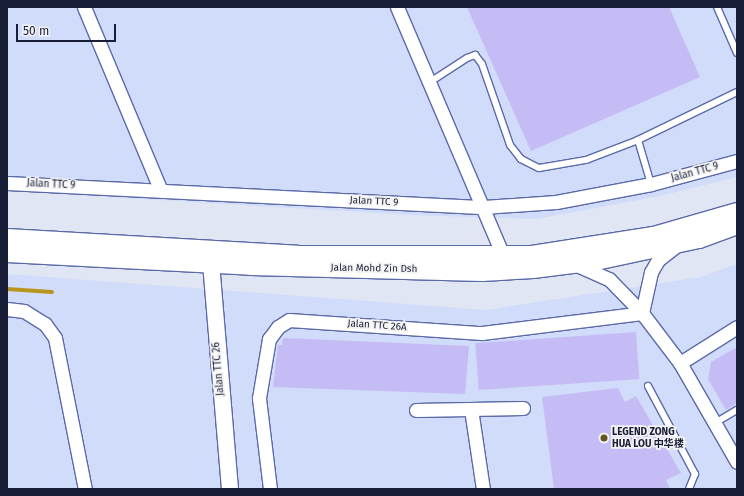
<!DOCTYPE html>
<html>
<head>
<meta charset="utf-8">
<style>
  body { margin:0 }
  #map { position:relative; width:744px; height:496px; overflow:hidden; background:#e1e6f4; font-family:"Fira Sans","Noto Sans SC",sans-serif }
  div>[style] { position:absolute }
  .built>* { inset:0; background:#d1dbfa }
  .stream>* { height:4px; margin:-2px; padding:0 2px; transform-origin:2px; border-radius:2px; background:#b8961e }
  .building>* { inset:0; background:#c5bcf5; transform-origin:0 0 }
  .roads { filter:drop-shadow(1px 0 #5a6aa8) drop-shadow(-1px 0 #5a6aa8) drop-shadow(0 1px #5a6aa8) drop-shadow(0 -1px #5a6aa8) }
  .service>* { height:6px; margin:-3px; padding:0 3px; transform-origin:3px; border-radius:3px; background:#fff }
  .minor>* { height:13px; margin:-6.5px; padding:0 6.5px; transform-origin:6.5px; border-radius:6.5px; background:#fff }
  .tertiary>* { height:16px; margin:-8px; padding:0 8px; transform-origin:8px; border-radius:8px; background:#fff }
  .secondary>* { height:18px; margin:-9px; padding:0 9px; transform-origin:9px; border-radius:9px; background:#fff }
  .dots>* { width:11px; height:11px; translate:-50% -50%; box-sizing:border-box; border:2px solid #f3f3f3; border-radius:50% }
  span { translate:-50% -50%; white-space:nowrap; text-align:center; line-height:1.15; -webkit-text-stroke:3.5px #f3f3f3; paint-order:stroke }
  .street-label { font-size:10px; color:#181e38 }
  .poi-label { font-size:10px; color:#181e38; font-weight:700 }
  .left { translate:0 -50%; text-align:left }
  .frame { position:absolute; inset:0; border:8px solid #181e38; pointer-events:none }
  .scale { position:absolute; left:16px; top:24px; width:100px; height:18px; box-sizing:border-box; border:2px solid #181e38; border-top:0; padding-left:5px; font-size:12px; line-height:14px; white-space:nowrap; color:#181e38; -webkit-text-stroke:3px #f3f3f3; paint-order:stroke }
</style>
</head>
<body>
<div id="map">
  <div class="built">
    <i style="clip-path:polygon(7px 7px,737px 7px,737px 177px,660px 196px,537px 219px,411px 215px,7px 191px)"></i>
    <i style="clip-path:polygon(737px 264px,737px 489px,7px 489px,7px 274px,486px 310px,701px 277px)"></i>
  </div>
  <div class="stream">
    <i style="left:7px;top:289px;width:45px;rotate:3.8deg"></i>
  </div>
  <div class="building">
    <i style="clip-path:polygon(467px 7px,669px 7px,700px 77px,531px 151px)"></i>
    <i style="left:636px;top:332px;width:47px;height:161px;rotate:86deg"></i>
    <i style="clip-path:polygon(283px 338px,469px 346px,465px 394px,273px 387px,278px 345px,282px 345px)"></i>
    <i style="clip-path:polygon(737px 347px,737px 403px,726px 410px,708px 379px,711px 362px)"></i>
    <i style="clip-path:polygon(618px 388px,625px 402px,636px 396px,681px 473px,666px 480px,670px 489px,554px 489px,542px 397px)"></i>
  </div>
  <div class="roads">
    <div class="service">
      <i style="left:717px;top:7px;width:50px;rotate:66.5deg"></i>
      <i style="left:430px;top:82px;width:44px;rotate:-33deg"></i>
      <i style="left:467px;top:58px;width:9px;rotate:-21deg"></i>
      <i style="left:475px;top:55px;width:11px;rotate:52deg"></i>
      <i style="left:482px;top:64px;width:86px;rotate:70.9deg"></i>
      <i style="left:510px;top:145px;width:18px;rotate:52deg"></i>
      <i style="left:521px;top:159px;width:20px;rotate:27deg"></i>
      <i style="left:539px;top:168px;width:48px;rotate:-9.7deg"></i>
      <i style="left:586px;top:160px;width:56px;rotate:-21deg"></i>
      <i style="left:651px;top:184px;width:46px;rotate:-106.5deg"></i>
      <i style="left:638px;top:140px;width:110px;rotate:-25.9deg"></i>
      <i style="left:648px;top:386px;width:100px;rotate:61.9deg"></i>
      <i style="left:695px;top:474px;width:16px;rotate:112deg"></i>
      <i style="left:715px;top:423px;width:26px;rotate:-31deg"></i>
    </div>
    <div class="minor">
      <i style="left:84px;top:7px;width:199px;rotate:67.3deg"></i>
      <i style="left:397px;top:7px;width:278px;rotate:66.9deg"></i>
      <i style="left:7px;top:183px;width:478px;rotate:2.9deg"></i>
      <i style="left:484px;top:207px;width:72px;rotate:-4deg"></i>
      <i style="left:556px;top:202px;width:97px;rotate:-10.7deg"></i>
      <i style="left:651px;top:184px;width:89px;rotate:-15deg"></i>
      <i style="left:577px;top:265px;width:35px;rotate:24deg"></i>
      <i style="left:609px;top:279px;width:47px;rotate:45.9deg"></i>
      <i style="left:642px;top:313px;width:63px;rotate:52.8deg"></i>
      <i style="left:680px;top:363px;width:114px;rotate:60.1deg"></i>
      <i style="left:7px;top:309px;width:17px;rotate:7deg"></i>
      <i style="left:24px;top:311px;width:25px;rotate:32deg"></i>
      <i style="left:45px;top:324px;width:17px;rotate:54deg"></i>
      <i style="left:55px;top:338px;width:154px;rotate:78.8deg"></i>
      <i style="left:642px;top:313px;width:42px;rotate:-77.6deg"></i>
      <i style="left:651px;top:272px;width:14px;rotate:-60deg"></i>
      <i style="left:658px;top:260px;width:24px;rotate:-38deg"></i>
      <i style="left:680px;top:363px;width:67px;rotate:-32.3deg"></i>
      <i style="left:471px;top:409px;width:81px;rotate:81.5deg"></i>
      <i style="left:416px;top:410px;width:107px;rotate:-1.1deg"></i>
      <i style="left:270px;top:489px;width:92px;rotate:-96.9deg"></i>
      <i style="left:259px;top:398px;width:60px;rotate:-80.4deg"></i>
      <i style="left:269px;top:339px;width:15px;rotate:-53deg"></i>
      <i style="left:278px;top:327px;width:13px;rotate:-32deg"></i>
      <i style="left:289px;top:320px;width:193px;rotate:3.9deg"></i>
      <i style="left:482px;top:333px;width:161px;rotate:-7.1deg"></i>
    </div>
    <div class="tertiary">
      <i style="left:210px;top:251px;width:239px;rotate:85.2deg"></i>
    </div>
    <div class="secondary">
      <i style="left:7px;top:238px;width:291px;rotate:3.3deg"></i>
      <i style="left:298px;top:255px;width:234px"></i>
      <i style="left:532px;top:255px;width:123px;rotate:-8.9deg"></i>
      <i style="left:654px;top:236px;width:86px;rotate:-16.1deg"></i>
      <i style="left:7px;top:253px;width:244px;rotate:3deg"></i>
      <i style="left:251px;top:266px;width:231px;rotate:1.5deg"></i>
      <i style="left:482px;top:272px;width:51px;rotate:-3.4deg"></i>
      <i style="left:533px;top:269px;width:64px;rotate:-7.2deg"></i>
      <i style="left:596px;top:261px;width:105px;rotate:-12.1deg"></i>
      <i style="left:699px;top:239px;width:40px;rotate:-20.2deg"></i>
    </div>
  </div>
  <div class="dots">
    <i style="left:604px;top:438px;background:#665523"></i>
  </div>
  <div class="street-label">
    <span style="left:695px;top:173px;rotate:-15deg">Jalan TTC 9</span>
    <span style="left:51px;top:185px;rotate:3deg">Jalan TTC 9</span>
    <span style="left:374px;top:202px;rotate:3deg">Jalan TTC 9</span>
    <span style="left:374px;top:269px;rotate:1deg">Jalan Mohd Zin Dsh</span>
    <span style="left:377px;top:326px;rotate:4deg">Jalan TTC 26A</span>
    <span style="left:219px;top:369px;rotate:-95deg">Jalan TTC 26</span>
  </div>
  <div class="poi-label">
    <span class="left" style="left:612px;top:438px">LEGEND ZONG<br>HUA LOU 中华楼</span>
  </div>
  <div class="frame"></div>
  <div class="scale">50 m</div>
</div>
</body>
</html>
